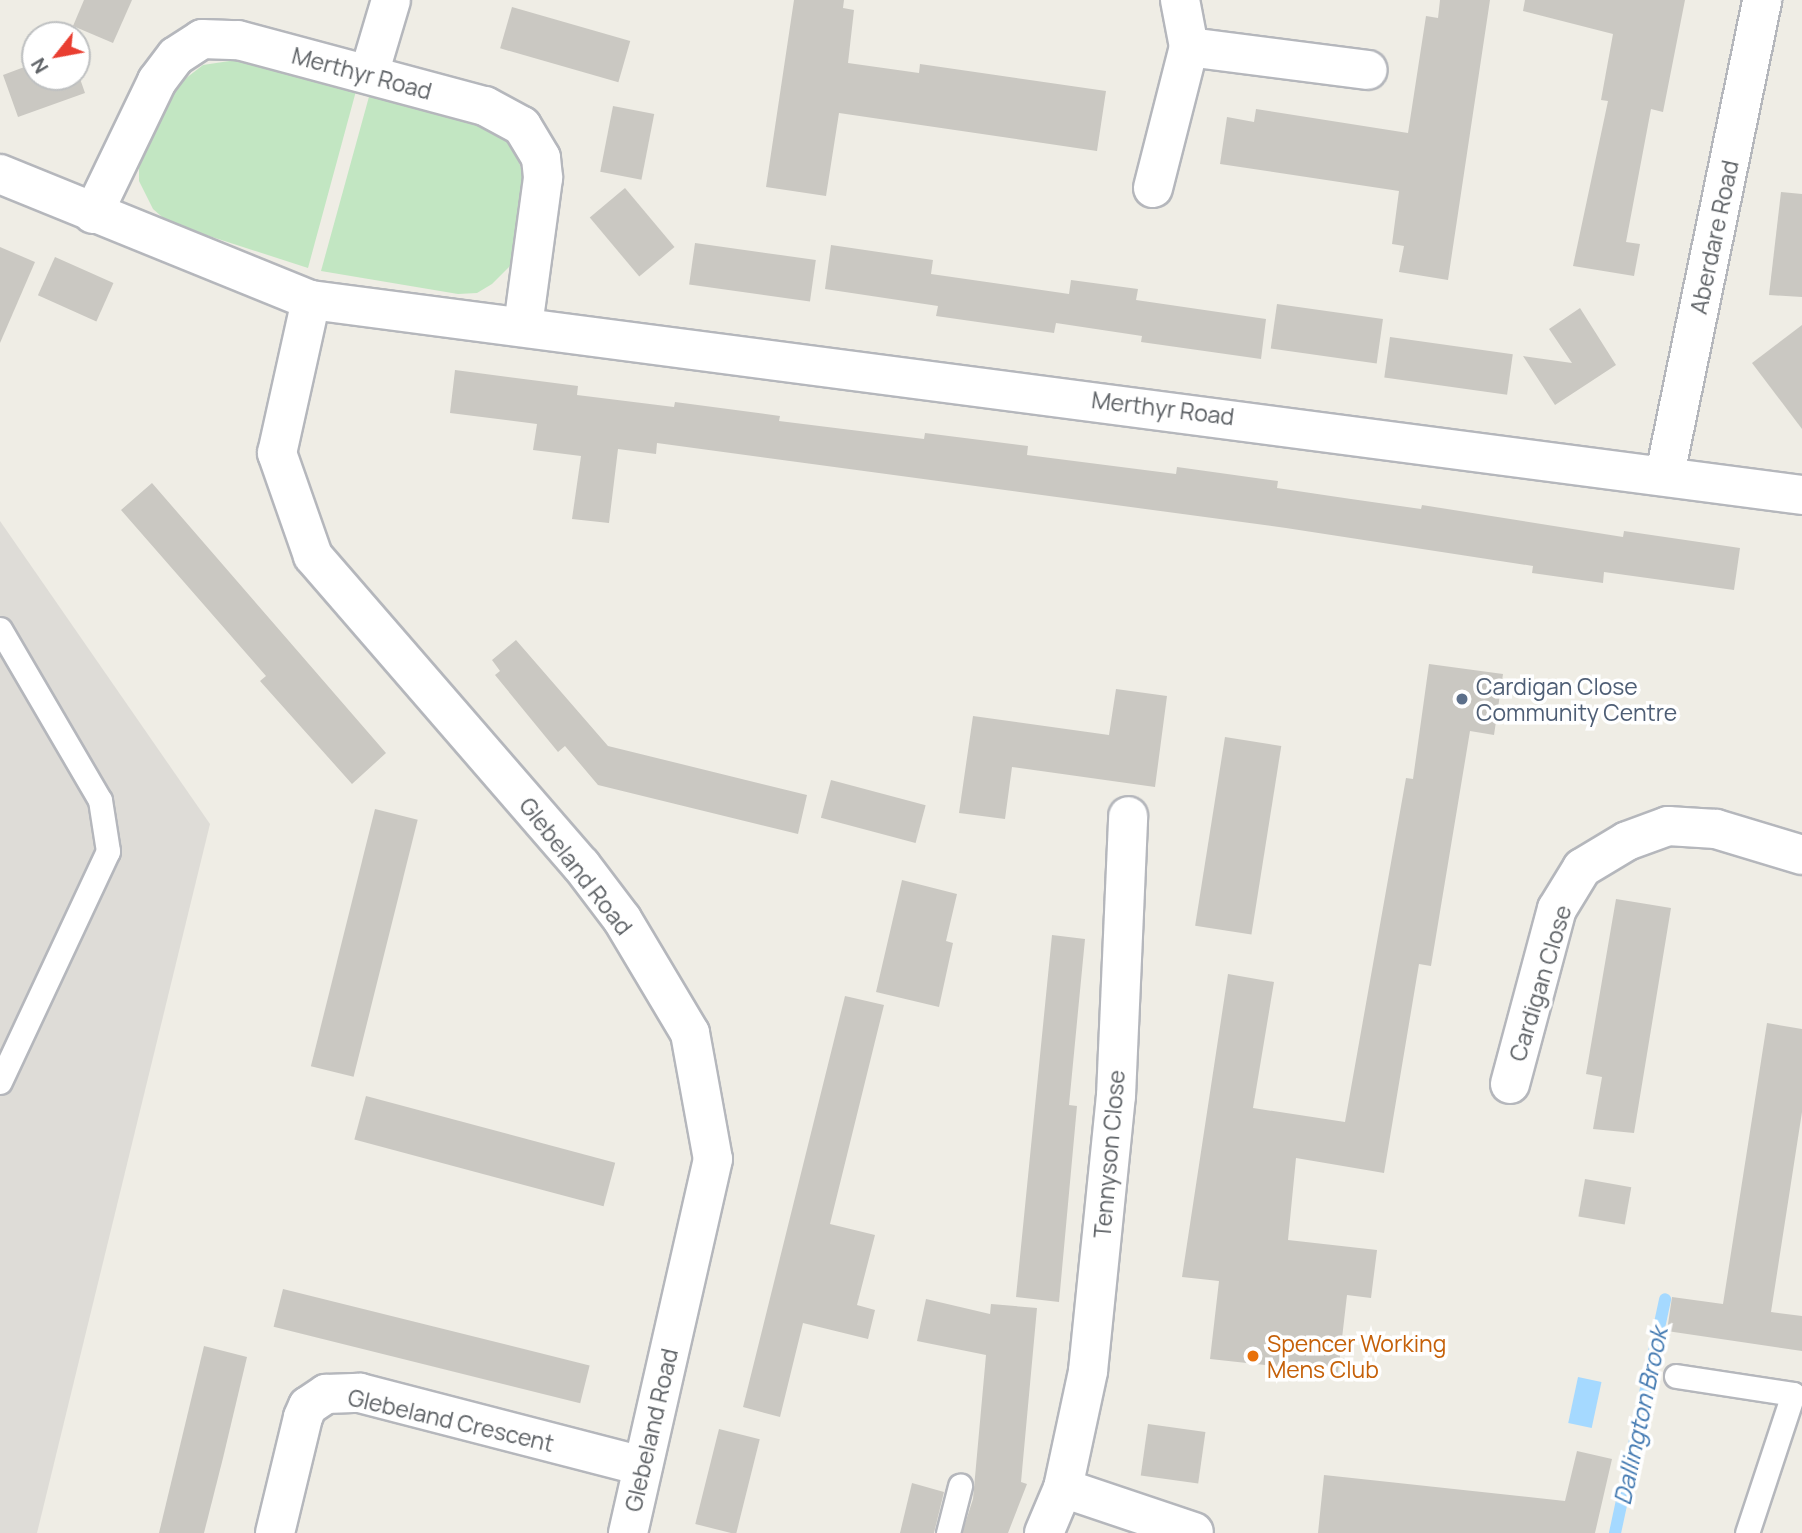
<!DOCTYPE html>
<html>
<head>
<meta charset="utf-8">
<style>
  body { margin:0 }
  #map { position:relative; width:1802px; height:1533px; overflow:hidden; background:#efede5; font-family:Manrope,sans-serif }
  div>[style] { position:absolute }
  .industrial>* { inset:0; background:#dedcd7 }
  .green>* { inset:0; background:#c2e6c2 }
  .water>* { inset:0; background:#a5d9ff; transform-origin:0 0 }
  .stream>* { height:12px; margin:-6px; padding:0 6px; transform-origin:6px; border-radius:6px; background:#a5d9ff }
  .building>* { inset:0; background:#cac8c2; transform-origin:0 0 }
  .roads { filter:drop-shadow(2px 0 #b5b7bc) drop-shadow(-2px 0 #b5b7bc) drop-shadow(0 2px #b5b7bc) drop-shadow(0 -2px #b5b7bc) }
  .lane>* { height:23px; margin:-11.5px; padding:0 11.5px; transform-origin:11.5px; border-radius:11.5px; background:#fff }
  .street>* { height:38px; margin:-19px; padding:0 19px; transform-origin:19px; border-radius:19px; background:#fff }
  .dots>* { width:19px; height:19px; translate:-50% -50%; box-sizing:border-box; border:4px solid #fff; border-radius:50% }
  span { translate:-50% -50%; white-space:nowrap; text-align:center; line-height:1.15; -webkit-text-stroke:7px #fff; paint-order:stroke }
  .street-label { font-size:23px; color:#5d6165 }
  .service-label { font-size:23px; color:#4e5e75 }
  .left { translate:0 -50%; text-align:left }
  .food-label { font-size:23px; color:#c56008 }
  .water-label { font-size:24px; color:#4279b1; font-style:italic }
  .north { position:absolute; left:21px; top:21px; width:70px; height:70px; box-sizing:border-box; background:#fff; border:2px solid #bec0c1; border-radius:50%; rotate:239deg; font-size:19px; font-weight:700; line-height:28px; text-align:center; color:#5d6165 }
  .north::after { content:''; display:block; margin:auto; width:24px; height:32px; background:#e93e31; clip-path:polygon(50% 0,100% 100%,50% 72%,0 100%) }
</style>
</head>
<body>
<div id="map">
  <div class="industrial">
    <i style="clip-path:polygon(0 521px,210px 824px,37px 1533px,0 1533px)"></i>
  </div>
  <div class="green">
    <i style="clip-path:polygon(236px 60px,356px 91px,308px 268px,169px 223px,153px 209px,139px 181px,139px 159px,176px 86px,203px 65px)"></i>
    <i style="clip-path:polygon(370px 93px,493px 129px,515px 149px,524px 178px,510px 266px,492px 284px,477px 293px,458px 294px,321px 271px)"></i>
  </div>
  <div class="water">
    <i style="left:1578px;top:1377px;width:24px;height:47px;rotate:12deg"></i>
  </div>
  <div class="stream">
    <i style="left:1615px;top:1533px;width:239px;rotate:-77.9deg"></i>
  </div>
  <div class="building">
    <i style="clip-path:polygon(84px 0,132px 0,113px 43px,73px 26px)"></i>
    <i style="clip-path:polygon(794px 0,844px 0,843px 8px,854px 10px,848px 63px,919px 73px,920px 64px,1106px 91px,1097px 151px,839px 113px,826px 196px,766px 187px)"></i>
    <i style="clip-path:polygon(1440px 0,1490px 0,1448px 280px,1399px 272px,1404px 246px,1392px 244px,1399px 191px,1220px 164px,1227px 117px,1254px 122px,1256px 109px,1408px 133px,1426px 16px,1438px 18px)"></i>
    <i style="clip-path:polygon(1525px 0,1685px 0,1663px 112px,1651px 109px,1626px 242px,1640px 244px,1634px 276px,1573px 266px,1608px 101px,1601px 100px,1613px 34px,1523px 11px)"></i>
    <i style="left:512px;top:7px;width:123px;height:43px;rotate:16deg"></i>
    <i style="clip-path:polygon(35px 63px,35px 77px,77px 77px,77px 70px,85px 93px,18px 117px,3px 75px)"></i>
    <i style="left:613px;top:106px;width:42px;height:67px;rotate:11deg"></i>
    <i style="left:625px;top:188px;width:77px;height:46px;rotate:50deg"></i>
    <i style="clip-path:polygon(1781px 192px,1802px 194px,1802px 297px,1769px 295px)"></i>
    <i style="left:695px;top:243px;width:122px;height:42px;rotate:8deg"></i>
    <i style="clip-path:polygon(831px 245px,933px 260px,931px 274px,1069px 294px,1071px 280px,1138px 289px,1136px 300px,1266px 319px,1261px 359px,1141px 342px,1142px 336px,1056px 323px,1054px 333px,936px 316px,938px 306px,825px 289px)"></i>
    <i style="clip-path:polygon(0 247px,35px 262px,0 343px)"></i>
    <i style="left:55px;top:257px;width:64px;height:42px;rotate:24deg"></i>
    <i style="left:1277px;top:304px;width:107px;height:45px;rotate:8deg"></i>
    <i style="clip-path:polygon(1580px 308px,1616px 365px,1555px 405px,1523px 356px,1572px 363px,1549px 329px)"></i>
    <i style="clip-path:polygon(1802px 325px,1802px 429px,1752px 363px)"></i>
    <i style="left:1390px;top:337px;width:124px;height:41px;rotate:8deg"></i>
    <i style="clip-path:polygon(455px 370px,578px 386px,577px 395px,674px 407px,675px 402px,780px 416px,779px 421px,924px 439px,925px 433px,1028px 446px,1027px 455px,1176px 474px,1177px 467px,1278px 481px,1277px 488px,1351px 499px,1421px 509px,1422px 505px,1623px 537px,1624px 531px,1740px 548px,1734px 590px,1604px 572px,1603px 583px,1532px 573px,1533px 566px,1286px 528px,657px 443px,656px 454px,618px 449px,609px 523px,572px 519px,581px 456px,533px 450px,537px 424px,450px 413px)"></i>
    <i style="clip-path:polygon(152px 483px,386px 753px,352px 784px,260px 681px,266px 676px,121px 510px)"></i>
    <i style="clip-path:polygon(516px 640px,608px 746px,807px 795px,798px 834px,598px 785px,565px 746px,558px 752px,495px 675px,500px 671px,492px 660px)"></i>
    <i style="clip-path:polygon(1429px 664px,1503px 674px,1494px 735px,1470px 731px,1431px 966px,1419px 964px,1384px 1173px,1296px 1158px,1288px 1240px,1377px 1250px,1371px 1298px,1347px 1295px,1338px 1373px,1210px 1359px,1219px 1281px,1182px 1277px,1228px 974px,1274px 982px,1253px 1108px,1345px 1122px,1406px 778px,1413px 779px)"></i>
    <i style="clip-path:polygon(1116px 689px,1167px 696px,1155px 787px,1012px 767px,1005px 819px,959px 813px,973px 716px,1109px 735px)"></i>
    <i style="left:1225px;top:737px;width:57px;height:191px;rotate:9deg"></i>
    <i style="left:831px;top:780px;width:98px;height:39px;rotate:15deg"></i>
    <i style="left:375px;top:809px;width:44px;height:265px;rotate:14deg"></i>
    <i style="clip-path:polygon(902px 880px,957px 894px,946px 941px,953px 943px,939px 1007px,876px 992px)"></i>
    <i style="clip-path:polygon(1616px 899px,1671px 908px,1634px 1133px,1593px 1129px,1602px 1077px,1586px 1074px)"></i>
    <i style="clip-path:polygon(1052px 935px,1085px 939px,1069px 1105px,1077px 1106px,1059px 1302px,1016px 1297px)"></i>
    <i style="clip-path:polygon(845px 996px,884px 1005px,830px 1224px,875px 1235px,857px 1305px,875px 1310px,868px 1339px,803px 1323px,780px 1417px,743px 1407px)"></i>
    <i style="clip-path:polygon(1767px 1023px,1802px 1029px,1802px 1112px,1771px 1312px,1802px 1316px,1802px 1351px,1667px 1331px,1672px 1297px,1723px 1304px)"></i>
    <i style="left:366px;top:1096px;width:258px;height:45px;rotate:15deg"></i>
    <i style="left:1585px;top:1179px;width:47px;height:38px;rotate:10deg"></i>
    <i style="left:283px;top:1289px;width:316px;height:39px;rotate:14deg"></i>
    <i style="clip-path:polygon(926px 1299px,990px 1314px,991px 1304px,1037px 1308px,1021px 1482px,1027px 1484px,1008px 1533px,962px 1533px,973px 1499px,986px 1355px,917px 1341px)"></i>
    <i style="clip-path:polygon(204px 1346px,247px 1357px,223px 1458px,204px 1533px,159px 1533px)"></i>
    <i style="left:1148px;top:1424px;width:58px;height:52px;rotate:8deg"></i>
    <i style="left:719px;top:1429px;width:42px;height:98px;rotate:14deg"></i>
    <i style="clip-path:polygon(1577px 1451px,1612px 1459px,1595px 1533px,1318px 1533px,1324px 1475px,1565px 1501px)"></i>
    <i style="clip-path:polygon(912px 1483px,944px 1492px,934px 1533px,900px 1533px)"></i>
  </div>
  <div class="roads">
    <div class="lane">
      <i style="left:0;top:629px;width:198px;rotate:59.7deg"></i>
      <i style="left:100px;top:800px;width:52px;rotate:81.1deg"></i>
      <i style="left:108px;top:851px;width:255px;rotate:115.1deg"></i>
      <i style="left:1676px;top:1376px;width:118px;rotate:8.7deg"></i>
      <i style="left:1793px;top:1394px;width:146px;rotate:108.3deg"></i>
      <i style="left:948px;top:1533px;width:49px;rotate:-75.7deg"></i>
    </div>
    <div class="street">
      <i style="left:1189px;top:47px;width:180px;rotate:7.3deg"></i>
      <i style="left:369px;top:74px;width:77px;rotate:-73.4deg"></i>
      <i style="left:0;top:174px;width:336px;rotate:22.1deg"></i>
      <i style="left:311px;top:300px;width:1504px;rotate:7.45deg"></i>
      <i style="left:1153px;top:188px;width:146px;rotate:-75.7deg"></i>
      <i style="left:1189px;top:47px;width:48px;rotate:-100.8deg"></i>
      <i style="left:93px;top:214px;width:148px;rotate:-64.3deg"></i>
      <i style="left:157px;top:81px;width:31px;rotate:-53deg"></i>
      <i style="left:176px;top:56px;width:31px;rotate:-33deg"></i>
      <i style="left:202px;top:39px;width:36px;rotate:2deg"></i>
      <i style="left:238px;top:40px;width:256px;rotate:15deg"></i>
      <i style="left:485px;top:106px;width:42px;rotate:28.4deg"></i>
      <i style="left:522px;top:126px;width:37px;rotate:59deg"></i>
      <i style="left:541px;top:158px;width:20px;rotate:84deg"></i>
      <i style="left:543px;top:178px;width:148px;rotate:97.7deg"></i>
      <i style="left:311px;top:300px;width:157px;rotate:102.5deg"></i>
      <i style="left:277px;top:453px;width:109px;rotate:70.7deg"></i>
      <i style="left:313px;top:556px;width:409px;rotate:49.1deg"></i>
      <i style="left:581px;top:865px;width:68px;rotate:52.8deg"></i>
      <i style="left:622px;top:919px;width:133px;rotate:59.2deg"></i>
      <i style="left:690px;top:1033px;width:128px;rotate:79.7deg"></i>
      <i style="left:713px;top:1159px;width:384px;rotate:102.8deg"></i>
      <i style="left:1665px;top:474px;width:484px;rotate:-78.4deg"></i>
      <i style="left:1510px;top:1084px;width:181px;rotate:-75deg"></i>
      <i style="left:1557px;top:909px;width:48px;rotate:-58.6deg"></i>
      <i style="left:1582px;top:868px;width:52px;rotate:-31deg"></i>
      <i style="left:1627px;top:841px;width:44px;rotate:-20.1deg"></i>
      <i style="left:1668px;top:826px;width:48px;rotate:3.6deg"></i>
      <i style="left:1716px;top:829px;width:90px;rotate:16.8deg"></i>
      <i style="left:1063px;top:1488px;width:138px;rotate:18.6deg"></i>
      <i style="left:275px;top:1533px;width:119px;rotate:-76.4deg"></i>
      <i style="left:303px;top:1417px;width:12px;rotate:-66deg"></i>
      <i style="left:308px;top:1406px;width:22px;rotate:-34deg"></i>
      <i style="left:326px;top:1394px;width:34px;rotate:-2deg"></i>
      <i style="left:360px;top:1393px;width:292px;rotate:14.5deg"></i>
      <i style="left:1044px;top:1533px;width:49px;rotate:-67.1deg"></i>
      <i style="left:1063px;top:1488px;width:120px;rotate:-77.9deg"></i>
      <i style="left:1088px;top:1371px;width:276px;rotate:-84.2deg"></i>
      <i style="left:1116px;top:1096px;width:280px;rotate:-87.5deg"></i>
    </div>
  </div>
  <div class="dots">
    <i style="left:1462px;top:699px;background:#5c6f8a"></i>
    <i style="left:1253px;top:1356px;background:#e8710a"></i>
  </div>
  <div class="street-label">
    <span style="left:362px;top:73px;rotate:15deg">Merthyr Road</span>
    <span style="left:1714px;top:237px;rotate:-78deg">Aberdare Road</span>
    <span style="left:1163px;top:408px;rotate:7deg">Merthyr Road</span>
    <span style="left:576px;top:866px;rotate:52deg">Glebeland Road</span>
    <span style="left:1540px;top:983px;rotate:-73deg">Cardigan Close</span>
    <span style="left:1109px;top:1154px;rotate:-85deg">Tennyson Close</span>
    <span style="left:451px;top:1420px;rotate:13deg">Glebeland Crescent</span>
    <span style="left:651px;top:1430px;rotate:-77deg">Glebeland Road</span>
  </div>
  <div class="service-label">
    <span class="left" style="left:1476px;top:699px">Cardigan Close<br>Community Centre</span>
  </div>
  <div class="food-label">
    <span class="left" style="left:1267px;top:1356px">Spencer Working<br>Mens Club</span>
  </div>
  <div class="water-label">
    <span style="left:1640px;top:1416px;rotate:-78deg">Dallington Brook</span>
  </div>
  <div class="north">N</div>
</div>
</body>
</html>
